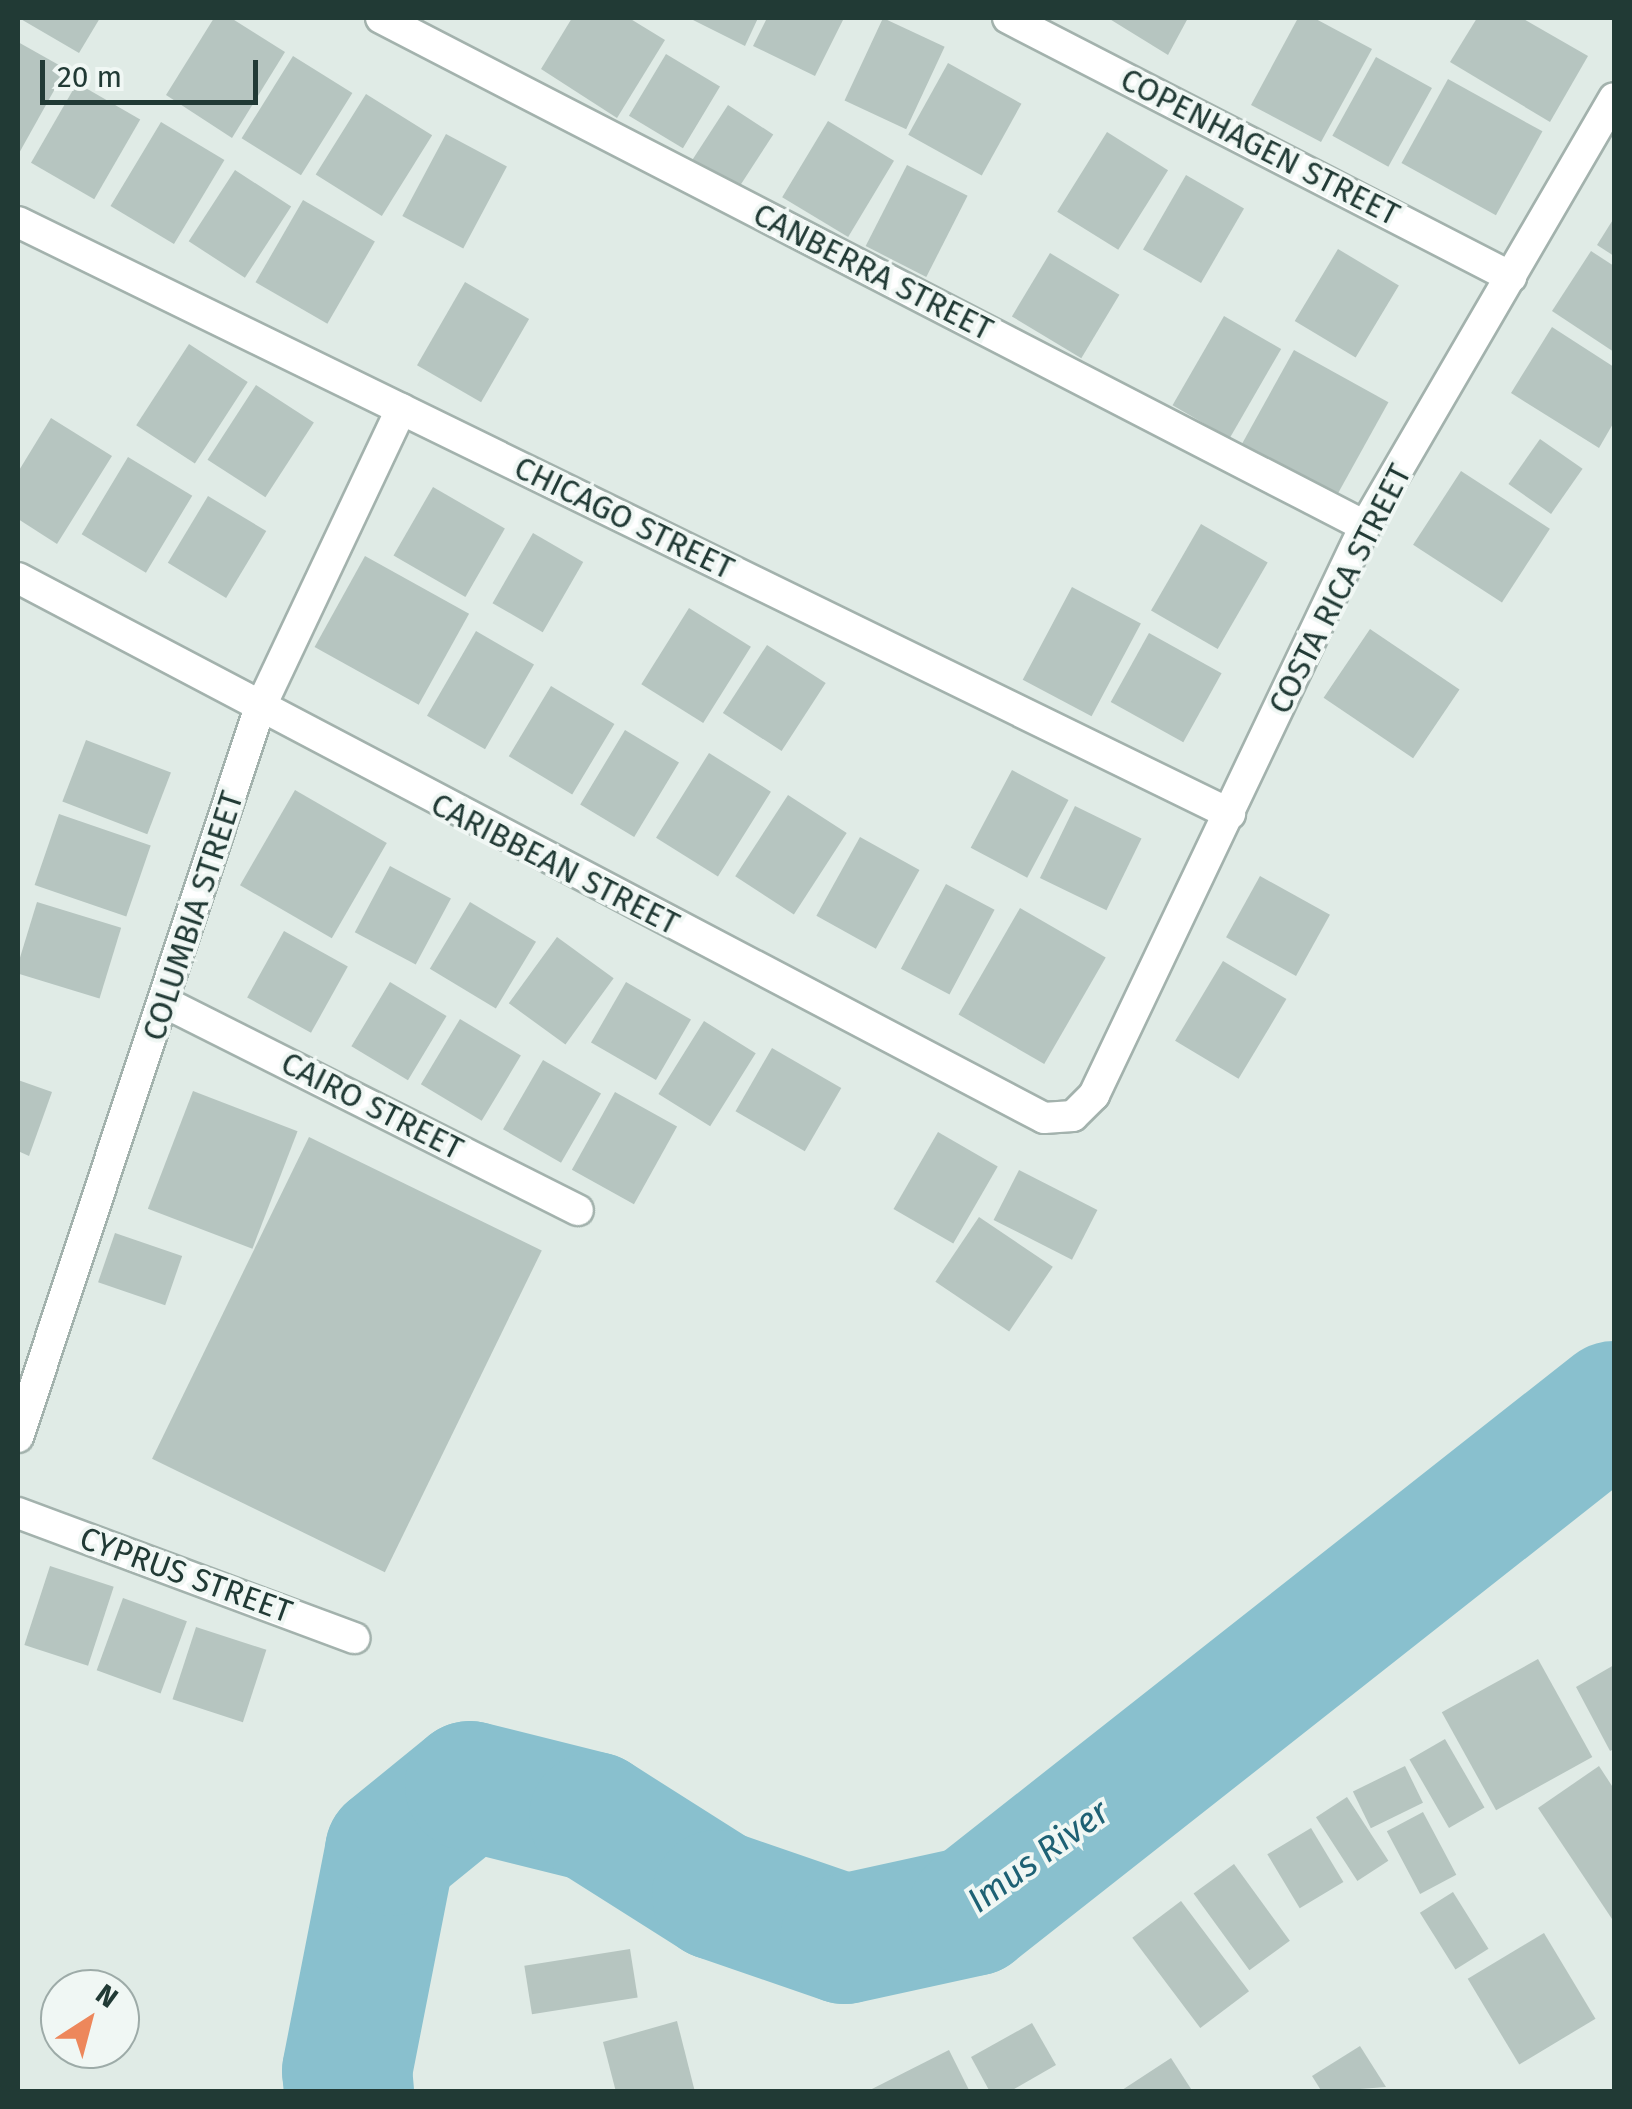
<!DOCTYPE html>
<html>
<head>
<meta charset="utf-8">
<style>
  body { margin:0 }
  #map { position:relative; width:1632px; height:2109px; overflow:hidden; background:#e0ebe6; font-family:"Fira Sans",sans-serif }
  div>[style] { position:absolute }
  .river>* { height:130px; margin:-65px; padding:0 65px; transform-origin:65px; border-radius:65px; background:#89c0ce }
  .building>* { inset:0; background:#b6c5c0; transform-origin:0 0 }
  .roads { filter:drop-shadow(2px 0 #a3b2ad) drop-shadow(-2px 0 #a3b2ad) drop-shadow(0 2px #a3b2ad) drop-shadow(0 -2px #a3b2ad) }
  .street>* { height:30px; margin:-15px; padding:0 15px; transform-origin:15px; border-radius:15px; background:#fff }
  span { translate:-50% -50%; white-space:nowrap; text-align:center; line-height:1.15; -webkit-text-stroke:8px #f0f7f4; paint-order:stroke }
  .street-label { font-size:32px; color:#213a35 }
  .water-label { font-size:35px; color:#1e6174; font-style:italic }
  .frame { position:absolute; inset:0; border:20px solid #213a35; pointer-events:none }
  .north { position:absolute; left:40px; top:1969px; width:100px; height:100px; box-sizing:border-box; background:#f0f7f4; border:2px solid #9daba8; border-radius:50%; rotate:36deg; font-size:28px; font-weight:700; line-height:40px; text-align:center; color:#213a35 }
  .north::after { content:''; display:block; margin:auto; width:35px; height:45px; background:#ed875b; clip-path:polygon(50% 0,100% 100%,50% 72%,0 100%) }
  .scale { position:absolute; left:40px; top:60px; width:218px; height:45px; box-sizing:border-box; border:5px solid #213a35; border-top:0; padding-left:12px; font-size:30px; line-height:35px; white-space:nowrap; color:#213a35; -webkit-text-stroke:8px #f0f7f4; paint-order:stroke }
</style>
</head>
<body>
<div id="map">
  <div class="river">
    <i style="left:349px;top:2092px;width:21px;rotate:-95deg"></i>
    <i style="left:347px;top:2071px;width:224px;rotate:-78.9deg"></i>
    <i style="left:390px;top:1851px;width:103px;rotate:-39.1deg"></i>
    <i style="left:470px;top:1786px;width:128px;rotate:14deg"></i>
    <i style="left:594px;top:1817px;width:146px;rotate:32.4deg"></i>
    <i style="left:717px;top:1895px;width:135px;rotate:19deg"></i>
    <i style="left:845px;top:1939px;width:131px;rotate:-12.3deg"></i>
    <i style="left:973px;top:1911px;width:816px;rotate:-38.23deg"></i>
  </div>
  <div class="building">
    <i style="clip-path:polygon(19px 18px,100px 18px,79px 53px)"></i>
    <i style="clip-path:polygon(214px 18px,231px 18px,285px 52px,232px 138px,166px 95px)"></i>
    <i style="clip-path:polygon(572px 18px,629px 18px,665px 40px,617px 118px,541px 69px)"></i>
    <i style="clip-path:polygon(689px 18px,758px 18px,745px 46px)"></i>
    <i style="clip-path:polygon(767px 18px,844px 18px,815px 76px,753px 46px)"></i>
    <i style="left:883px;top:18px;width:68px;height:91px;rotate:25deg"></i>
    <i style="clip-path:polygon(1108px 18px,1188px 18px,1168px 55px)"></i>
    <i style="clip-path:polygon(1298px 18px,1314px 18px,1372px 49px,1321px 142px,1251px 105px)"></i>
    <i style="clip-path:polygon(1477px 18px,1522px 18px,1588px 56px,1550px 122px,1450px 62px)"></i>
    <i style="clip-path:polygon(18px 42px,66px 69px,18px 155px)"></i>
    <i style="left:666px;top:54px;width:63px;height:72px;rotate:31deg"></i>
    <i style="left:293px;top:56px;width:70px;height:97px;rotate:32deg"></i>
    <i style="left:1376px;top:57px;width:64px;height:90px;rotate:29deg"></i>
    <i style="left:948px;top:63px;width:84px;height:82px;rotate:29deg"></i>
    <i style="left:1448px;top:79px;width:108px;height:96px;rotate:29deg"></i>
    <i style="left:77px;top:83px;width:73px;height:92px;rotate:30deg"></i>
    <i style="left:366px;top:94px;width:78px;height:95px;rotate:32deg"></i>
    <i style="left:728px;top:105px;width:54px;height:65px;rotate:33deg"></i>
    <i style="left:828px;top:121px;width:77px;height:89px;rotate:31deg"></i>
    <i style="left:161px;top:122px;width:74px;height:98px;rotate:31deg"></i>
    <i style="left:1107px;top:132px;width:72px;height:94px;rotate:32deg"></i>
    <i style="left:446px;top:134px;width:69px;height:93px;rotate:28deg"></i>
    <i style="left:907px;top:165px;width:68px;height:91px;rotate:27deg"></i>
    <i style="left:235px;top:170px;width:67px;height:85px;rotate:33deg"></i>
    <i style="left:1186px;top:175px;width:67px;height:86px;rotate:30deg"></i>
    <i style="left:303px;top:200px;width:83px;height:95px;rotate:30deg"></i>
    <i style="clip-path:polygon(1614px 218px,1614px 256px,1597px 245px)"></i>
    <i style="left:1338px;top:249px;width:71px;height:84px;rotate:31deg"></i>
    <i style="clip-path:polygon(1591px 251px,1614px 266px,1614px 352px,1552px 311px)"></i>
    <i style="left:1050px;top:253px;width:81px;height:74px;rotate:31deg"></i>
    <i style="left:465px;top:282px;width:74px;height:96px;rotate:30deg"></i>
    <i style="left:1224px;top:316px;width:66px;height:103px;rotate:30deg"></i>
    <i style="clip-path:polygon(1552px 327px,1614px 367px,1614px 422px,1599px 448px,1511px 393px)"></i>
    <i style="left:189px;top:344px;width:70px;height:97px;rotate:33deg"></i>
    <i style="left:1294px;top:350px;width:108px;height:108px;rotate:29deg"></i>
    <i style="left:256px;top:385px;width:69px;height:89px;rotate:33deg"></i>
    <i style="clip-path:polygon(51px 418px,112px 456px,57px 544px,18px 519px,18px 472px)"></i>
    <i style="left:1540px;top:439px;width:52px;height:55px;rotate:35deg"></i>
    <i style="left:128px;top:457px;width:75px;height:90px;rotate:31deg"></i>
    <i style="left:1461px;top:471px;width:106px;height:88px;rotate:33deg"></i>
    <i style="left:433px;top:487px;width:83px;height:79px;rotate:30deg"></i>
    <i style="left:208px;top:496px;width:68px;height:78px;rotate:31deg"></i>
    <i style="left:1201px;top:524px;width:77px;height:100px;rotate:30deg"></i>
    <i style="left:533px;top:533px;width:58px;height:81px;rotate:30deg"></i>
    <i style="left:365px;top:556px;width:119px;height:104px;rotate:29deg"></i>
    <i style="left:1072px;top:587px;width:78px;height:105px;rotate:28deg"></i>
    <i style="left:689px;top:608px;width:73px;height:90px;rotate:32deg"></i>
    <i style="left:1370px;top:629px;width:108px;height:83px;rotate:34deg"></i>
    <i style="left:476px;top:631px;width:67px;height:98px;rotate:30deg"></i>
    <i style="left:1149px;top:633px;width:83px;height:79px;rotate:29deg"></i>
    <i style="left:767px;top:645px;width:70px;height:81px;rotate:33deg"></i>
    <i style="left:551px;top:686px;width:74px;height:82px;rotate:31deg"></i>
    <i style="left:625px;top:730px;width:63px;height:87px;rotate:31deg"></i>
    <i style="left:86px;top:740px;width:91px;height:66px;rotate:21deg"></i>
    <i style="left:709px;top:753px;width:73px;height:100px;rotate:32deg"></i>
    <i style="left:1012px;top:770px;width:64px;height:88px;rotate:28deg"></i>
    <i style="left:295px;top:790px;width:106px;height:110px;rotate:30deg"></i>
    <i style="left:788px;top:795px;width:70px;height:97px;rotate:33deg"></i>
    <i style="left:1075px;top:806px;width:74px;height:80px;rotate:26deg"></i>
    <i style="left:59px;top:814px;width:97px;height:75px;rotate:19deg"></i>
    <i style="left:860px;top:837px;width:68px;height:90px;rotate:29deg"></i>
    <i style="left:390px;top:866px;width:69px;height:75px;rotate:28deg"></i>
    <i style="left:1260px;top:876px;width:80px;height:70px;rotate:29deg"></i>
    <i style="left:946px;top:884px;width:55px;height:96px;rotate:28deg"></i>
    <i style="left:37px;top:902px;width:88px;height:74px;rotate:17deg"></i>
    <i style="left:470px;top:902px;width:77px;height:78px;rotate:31deg"></i>
    <i style="left:1020px;top:908px;width:99px;height:123px;rotate:30deg"></i>
    <i style="left:284px;top:931px;width:73px;height:76px;rotate:29deg"></i>
    <i style="left:557px;top:937px;width:70px;height:82px;rotate:36deg"></i>
    <i style="left:1223px;top:961px;width:74px;height:93px;rotate:31deg"></i>
    <i style="left:390px;top:982px;width:66px;height:75px;rotate:31deg"></i>
    <i style="left:626px;top:982px;width:75px;height:70px;rotate:30deg"></i>
    <i style="left:460px;top:1019px;width:71px;height:76px;rotate:31deg"></i>
    <i style="left:704px;top:1021px;width:61px;height:86px;rotate:32deg"></i>
    <i style="left:772px;top:1048px;width:80px;height:73px;rotate:30deg"></i>
    <i style="left:543px;top:1060px;width:67px;height:80px;rotate:30deg"></i>
    <i style="clip-path:polygon(18px 1080px,52px 1092px,29px 1156px,18px 1151px)"></i>
    <i style="left:193px;top:1091px;width:112px;height:126px;rotate:21deg"></i>
    <i style="left:615px;top:1092px;width:71px;height:89px;rotate:29deg"></i>
    <i style="left:938px;top:1132px;width:69px;height:89px;rotate:30deg"></i>
    <i style="left:309px;top:1137px;width:259px;height:358px;rotate:26deg"></i>
    <i style="left:1019px;top:1170px;width:88px;height:56px;rotate:27deg"></i>
    <i style="left:979px;top:1217px;width:89px;height:78px;rotate:34deg"></i>
    <i style="left:115px;top:1233px;width:71px;height:52px;rotate:19deg"></i>
    <i style="left:50px;top:1566px;width:67px;height:83px;rotate:18deg"></i>
    <i style="left:123px;top:1598px;width:68px;height:77px;rotate:20deg"></i>
    <i style="left:196px;top:1627px;width:74px;height:76px;rotate:18deg"></i>
    <i style="left:1538px;top:1659px;width:112px;height:110px;rotate:61deg"></i>
    <i style="clip-path:polygon(1614px 1665px,1614px 1749px,1610px 1751px,1576px 1687px)"></i>
    <i style="left:1445px;top:1739px;width:79px;height:41px;rotate:60deg"></i>
    <i style="left:1405px;top:1766px;width:41px;height:58px;rotate:64deg"></i>
    <i style="clip-path:polygon(1599px 1766px,1614px 1789px,1614px 1922px,1538px 1808px)"></i>
    <i style="left:1347px;top:1797px;width:76px;height:37px;rotate:57deg"></i>
    <i style="left:1423px;top:1812px;width:71px;height:41px;rotate:62deg"></i>
    <i style="left:1311px;top:1828px;width:63px;height:51px;rotate:59deg"></i>
    <i style="left:1234px;top:1864px;width:95px;height:50px;rotate:54deg"></i>
    <i style="left:1453px;top:1892px;width:67px;height:39px;rotate:58deg"></i>
    <i style="left:1181px;top:1901px;width:113px;height:61px;rotate:53deg"></i>
    <i style="left:1544px;top:1933px;width:100px;height:89px;rotate:59deg"></i>
    <i style="left:630px;top:1949px;width:49px;height:107px;rotate:81deg"></i>
    <i style="clip-path:polygon(677px 2021px,695px 2092px,616px 2092px,603px 2042px)"></i>
    <i style="clip-path:polygon(1032px 2023px,1056px 2065px,1009px 2092px,990px 2092px,971px 2057px)"></i>
    <i style="clip-path:polygon(1360px 2046px,1386px 2087px,1322px 2092px,1312px 2076px)"></i>
    <i style="clip-path:polygon(949px 2050px,970px 2092px,866px 2092px)"></i>
    <i style="clip-path:polygon(1171px 2058px,1193px 2092px,1119px 2092px)"></i>
  </div>
  <div class="roads">
    <div class="street">
      <i style="left:381px;top:18px;width:1107px;rotate:27.31deg"></i>
      <i style="left:1008px;top:18px;width:566px;rotate:27.24deg"></i>
      <i style="left:18px;top:222px;width:1349px;rotate:26.03deg"></i>
      <i style="left:18px;top:578px;width:1159px;rotate:27.76deg"></i>
      <i style="left:1044px;top:1118px;width:29px;rotate:-4deg"></i>
      <i style="left:1073px;top:1116px;width:30px;rotate:-45deg"></i>
      <i style="left:1094px;top:1095px;width:630px;rotate:-64.53deg"></i>
      <i style="left:1365px;top:526px;width:495px;rotate:-59.8deg"></i>
      <i style="left:166px;top:1003px;width:461px;rotate:26.7deg"></i>
      <i style="left:18px;top:1437px;width:766px;rotate:-71.66deg"></i>
      <i style="left:259px;top:710px;width:333px;rotate:-64.7deg"></i>
      <i style="left:18px;top:1513px;width:359px;rotate:20.4deg"></i>
    </div>
  </div>
  <div class="street-label">
    <span style="left:1260px;top:147px;rotate:27deg">COPENHAGEN STREET</span>
    <span style="left:873px;top:272px;rotate:27deg">CANBERRA STREET</span>
    <span style="left:624px;top:518px;rotate:26deg">CHICAGO STREET</span>
    <span style="left:1340px;top:589px;rotate:-63deg">COSTA RICA STREET</span>
    <span style="left:555px;top:864px;rotate:27deg">CARIBBEAN STREET</span>
    <span style="left:193px;top:916px;rotate:-72deg">COLUMBIA STREET</span>
    <span style="left:372px;top:1106px;rotate:27deg">CAIRO STREET</span>
    <span style="left:186px;top:1575px;rotate:20deg">CYPRUS STREET</span>
  </div>
  <div class="water-label">
    <span style="left:1038px;top:1856px;rotate:-36deg">Imus River</span>
  </div>
  <div class="frame"></div>
  <div class="north">N</div>
  <div class="scale">20 m</div>
</div>
</body>
</html>
